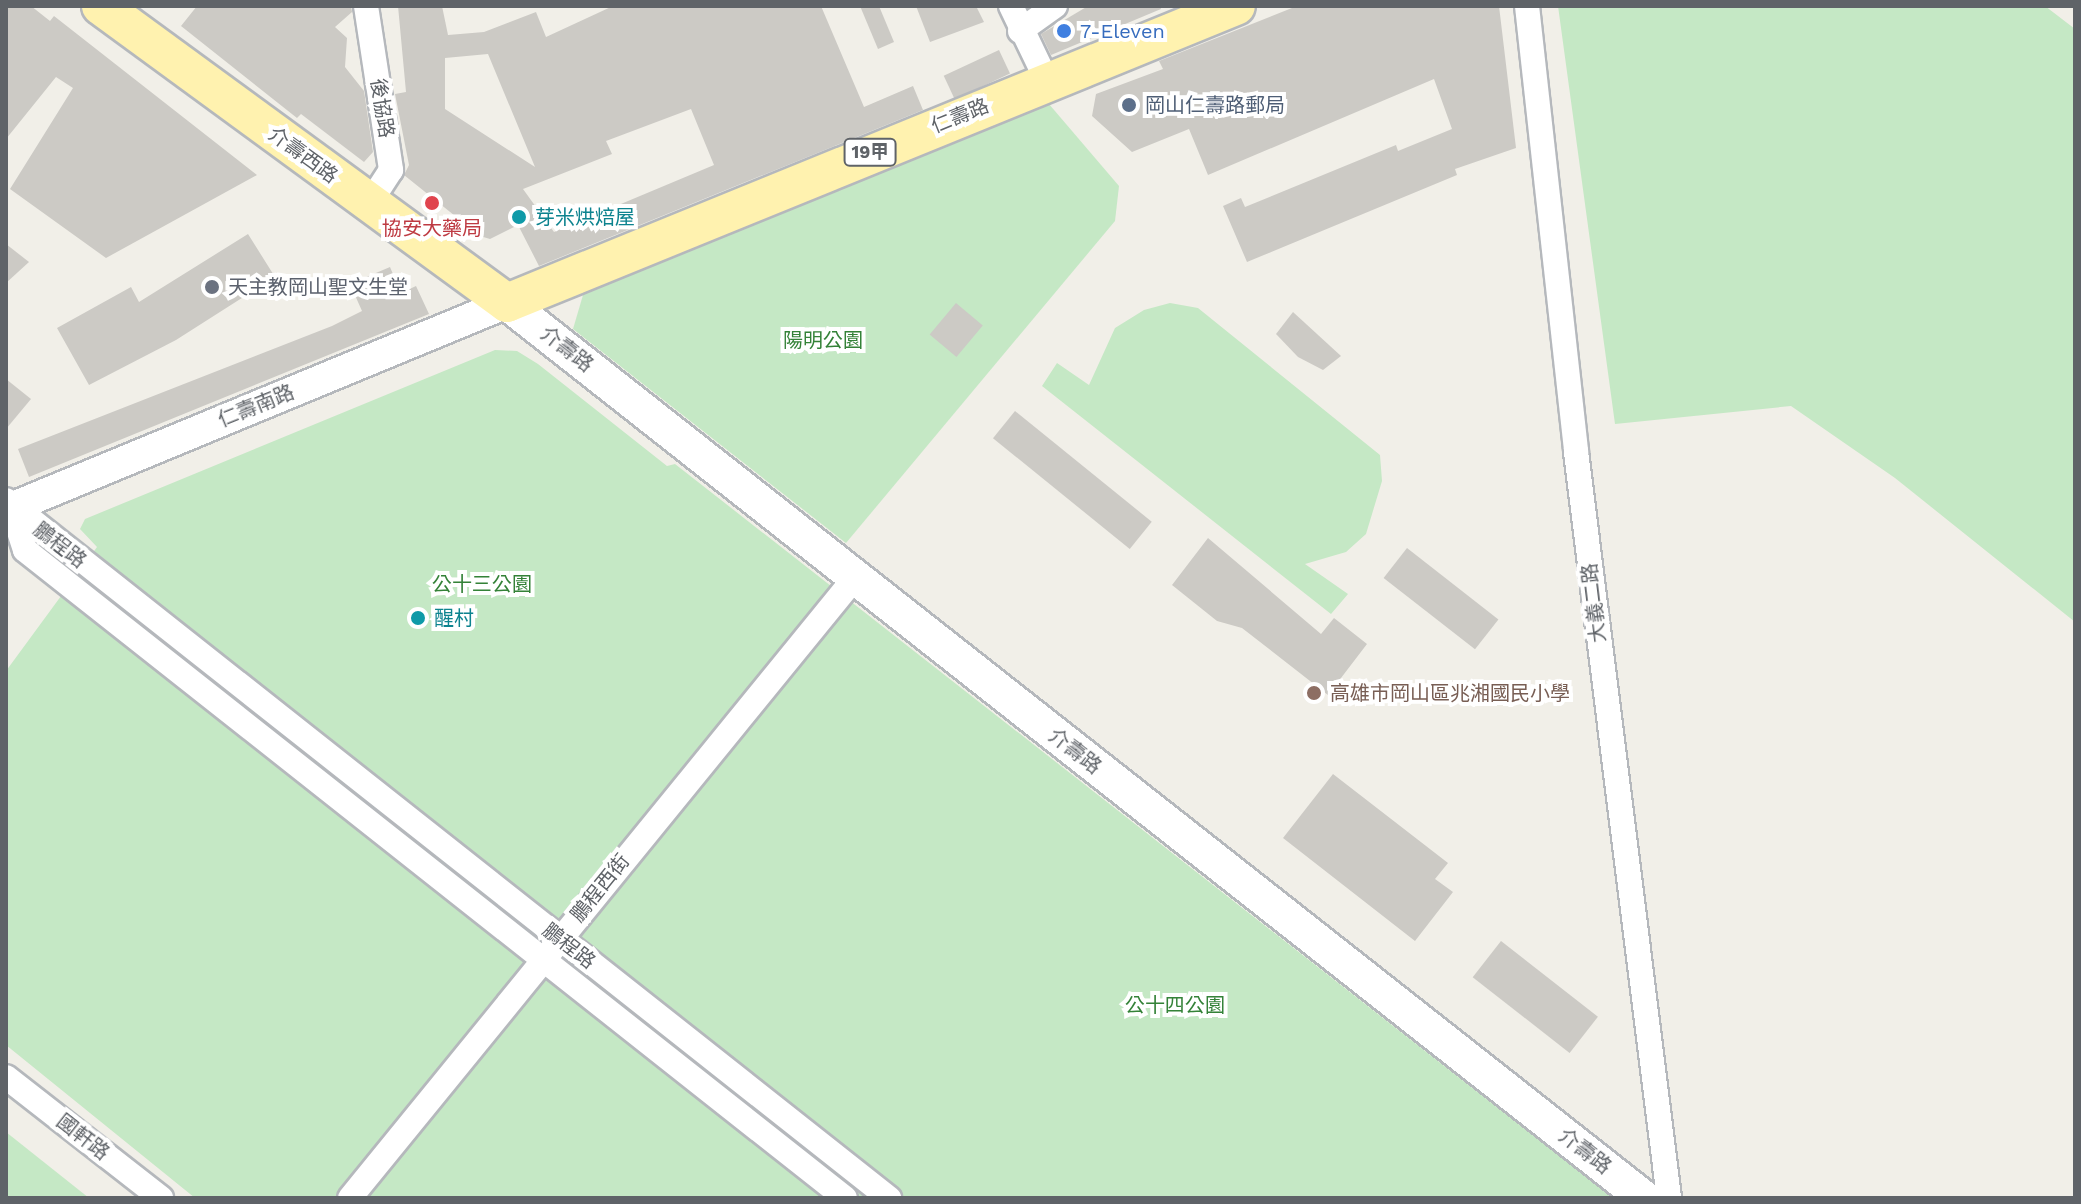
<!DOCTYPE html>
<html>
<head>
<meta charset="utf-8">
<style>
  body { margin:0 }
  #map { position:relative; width:2081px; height:1204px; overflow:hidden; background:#f1efe8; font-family:"Work Sans","Noto Sans TC",sans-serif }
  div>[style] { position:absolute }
  .green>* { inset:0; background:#c5e8c5 }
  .building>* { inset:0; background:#cccac5; transform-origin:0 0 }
  .roads { filter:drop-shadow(2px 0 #b5b8bc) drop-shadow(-2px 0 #b5b8bc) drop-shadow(0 2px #b5b8bc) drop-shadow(0 -2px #b5b8bc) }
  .minor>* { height:24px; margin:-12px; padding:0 12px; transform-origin:12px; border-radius:12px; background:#fff }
  .tertiary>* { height:30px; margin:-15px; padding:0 15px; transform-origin:15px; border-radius:15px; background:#fff }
  .secondary>* { height:34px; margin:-17px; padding:0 17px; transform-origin:17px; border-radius:17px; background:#fff }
  .primary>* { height:38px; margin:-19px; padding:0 19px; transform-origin:19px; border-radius:19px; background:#fff2af }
  .dots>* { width:22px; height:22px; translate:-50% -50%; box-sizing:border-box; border:4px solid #fff; border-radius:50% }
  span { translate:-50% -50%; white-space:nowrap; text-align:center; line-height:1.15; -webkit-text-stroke:8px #fff; paint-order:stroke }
  .shield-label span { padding:2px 6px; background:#fff; border:2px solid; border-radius:6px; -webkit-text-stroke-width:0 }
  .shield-label { font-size:18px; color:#5f6368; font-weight:700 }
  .shop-label { font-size:20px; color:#366cbe }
  .left { translate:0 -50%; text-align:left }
  .service-label { font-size:20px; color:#4e5e75 }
  .street-label { font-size:20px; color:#5f6368 }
  .culture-label { font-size:20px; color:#0d838f }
  .health-label { font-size:20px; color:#be3a42 }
  .worship-label { font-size:20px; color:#5b616d }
  .park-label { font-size:20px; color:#348238 }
  .education-label { font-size:20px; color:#785e54 }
  .frame { position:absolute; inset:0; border:8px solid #5f6368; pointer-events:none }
</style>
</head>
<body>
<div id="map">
  <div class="green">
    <i style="clip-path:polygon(1558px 6px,2045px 6px,2075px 29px,2075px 622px,1895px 478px,1791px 406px,1615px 424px)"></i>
    <i style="clip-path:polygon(1037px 90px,1119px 186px,1115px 221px,846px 543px,573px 329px,583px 295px,818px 181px)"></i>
    <i style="clip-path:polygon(1170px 303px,1198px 308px,1380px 455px,1382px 481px,1366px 534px,1346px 552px,1305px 564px,1348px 594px,1331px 614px,1042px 386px,1057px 363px,1089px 385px,1115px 328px,1144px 310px)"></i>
    <i style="clip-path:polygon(495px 350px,517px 351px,538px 364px,667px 466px,675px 464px,1613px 1198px,195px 1198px,6px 1045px,6px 671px,97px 547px,80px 529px,85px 519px)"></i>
    <i style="clip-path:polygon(6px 1132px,89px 1198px,6px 1198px)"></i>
  </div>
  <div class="building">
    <i style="clip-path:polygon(6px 6px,31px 6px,50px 21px,54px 16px,257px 175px,106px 258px,10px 189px,73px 88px,56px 77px,6px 139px)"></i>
    <i style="clip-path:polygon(197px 6px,351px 6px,352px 12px,335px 27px,347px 38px,345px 67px,364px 91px,373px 152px,364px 162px,301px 114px,297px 118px,181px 26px)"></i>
    <i style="clip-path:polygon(evenodd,398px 6px,442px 6px,448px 35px,484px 32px,536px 12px,546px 37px,613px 6px,821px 6px,864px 107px,913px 86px,923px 110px,539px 266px,518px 225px,490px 239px,480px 236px,404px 175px,409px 165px,395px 94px,406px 92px,398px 6px,488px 54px,535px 167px,445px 109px,445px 58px,488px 54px,398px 6px,691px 109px,714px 165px,554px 232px,523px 189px,612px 154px,606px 141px,691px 109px)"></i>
    <i style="clip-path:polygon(860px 6px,879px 6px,894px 42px,878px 49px)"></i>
    <i style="clip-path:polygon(916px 6px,976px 6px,984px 22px,930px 42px)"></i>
    <i style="clip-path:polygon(1088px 6px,1160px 6px,1161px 9px,1051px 55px,1041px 34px)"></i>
    <i style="clip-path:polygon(1297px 6px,1499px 6px,1516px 148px,1455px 169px,1457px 175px,1247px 262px,1223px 206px,1241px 198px,1245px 207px,1396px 145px,1398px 151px,1452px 129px,1434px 79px,1208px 175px,1189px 129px,1132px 152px,1092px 116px,1096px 94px,1163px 69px,1159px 61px)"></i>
    <i style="left:999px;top:50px;width:26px;height:61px;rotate:65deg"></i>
    <i style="clip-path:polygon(248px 234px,275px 277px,176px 340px,89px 385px,57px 328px,131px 287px,139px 302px)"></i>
    <i style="clip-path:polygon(6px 244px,29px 262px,6px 283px)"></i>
    <i style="clip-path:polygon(390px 267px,401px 293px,416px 286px,429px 314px,29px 477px,18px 449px,332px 326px,362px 311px,350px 284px)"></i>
    <i style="left:956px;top:303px;width:35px;height:41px;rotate:40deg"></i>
    <i style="clip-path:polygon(1293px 312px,1341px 356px,1323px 370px,1298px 357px,1276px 334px)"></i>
    <i style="clip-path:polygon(6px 379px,31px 399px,6px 429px)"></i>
    <i style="left:1015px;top:411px;width:176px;height:35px;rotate:39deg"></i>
    <i style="clip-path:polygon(1208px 538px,1321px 634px,1334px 618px,1367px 644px,1328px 695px,1242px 628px,1217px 621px,1172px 585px)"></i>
    <i style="left:1407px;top:548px;width:116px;height:38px;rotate:38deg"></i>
    <i style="clip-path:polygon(1333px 774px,1448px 863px,1435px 879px,1453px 892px,1415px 941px,1283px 838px)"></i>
    <i style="left:1501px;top:941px;width:123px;height:46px;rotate:38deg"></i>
  </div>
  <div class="roads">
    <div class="minor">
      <i style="left:366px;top:6px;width:166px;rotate:81.3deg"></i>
      <i style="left:391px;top:170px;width:40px;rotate:122.9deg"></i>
      <i style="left:1011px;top:6px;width:83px;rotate:64.4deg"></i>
      <i style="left:1527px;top:6px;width:449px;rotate:83.7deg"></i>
      <i style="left:1576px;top:452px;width:752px;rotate:82.89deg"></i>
      <i style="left:1020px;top:31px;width:43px;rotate:-35.5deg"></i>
      <i style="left:6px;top:500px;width:1126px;rotate:38.33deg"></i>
      <i style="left:11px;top:507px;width:45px;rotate:72deg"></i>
      <i style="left:25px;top:550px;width:1045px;rotate:38.32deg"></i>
      <i style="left:6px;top:1077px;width:197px;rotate:38deg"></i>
      <i style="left:350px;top:1198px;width:797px;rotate:-50.86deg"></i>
    </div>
    <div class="tertiary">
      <i style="left:6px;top:510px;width:542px;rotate:-22.45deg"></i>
    </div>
    <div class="secondary">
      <i style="left:507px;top:303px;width:1447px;rotate:38.21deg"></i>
    </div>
    <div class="primary">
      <i style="left:101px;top:6px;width:503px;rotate:36.19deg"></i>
      <i style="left:507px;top:303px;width:787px;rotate:-22.17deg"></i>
    </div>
  </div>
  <div class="dots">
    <i style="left:1064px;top:31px;background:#3f7fe0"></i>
    <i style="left:1129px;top:105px;background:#5c6f8a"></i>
    <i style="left:432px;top:203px;background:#e0444e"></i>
    <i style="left:519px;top:217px;background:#0f9aa8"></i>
    <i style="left:212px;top:287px;background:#6b7280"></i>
    <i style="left:418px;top:618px;background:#0f9aa8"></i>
    <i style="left:1314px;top:693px;background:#8d6e63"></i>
  </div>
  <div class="shield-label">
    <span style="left:870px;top:152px">19甲</span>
  </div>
  <div class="shop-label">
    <span class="left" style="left:1080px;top:31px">7-Eleven</span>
  </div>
  <div class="service-label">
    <span class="left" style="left:1145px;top:105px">岡山仁壽路郵局</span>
  </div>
  <div class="street-label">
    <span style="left:382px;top:108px;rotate:81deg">後協路</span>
    <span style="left:960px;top:116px;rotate:-22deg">仁壽路</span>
    <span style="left:303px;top:155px;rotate:36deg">介壽西路</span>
    <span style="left:567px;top:349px;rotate:38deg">介壽路</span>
    <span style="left:256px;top:406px;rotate:-22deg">仁壽南路</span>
    <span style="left:60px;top:545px;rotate:38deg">鵬程路</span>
    <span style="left:1594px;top:603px;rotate:-97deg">大義二路</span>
    <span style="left:1075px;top:751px;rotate:38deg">介壽路</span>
    <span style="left:600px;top:888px;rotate:-51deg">鵬程西街</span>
    <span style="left:569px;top:946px;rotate:38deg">鵬程路</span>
    <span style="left:83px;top:1137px;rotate:38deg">國軒路</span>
    <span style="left:1585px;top:1151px;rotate:38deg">介壽路</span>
  </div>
  <div class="culture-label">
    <span class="left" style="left:535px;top:217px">芽米烘焙屋</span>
    <span class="left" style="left:434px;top:618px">醒村</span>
  </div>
  <div class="health-label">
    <span style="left:432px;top:228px">協安大藥局</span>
  </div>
  <div class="worship-label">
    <span class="left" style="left:228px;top:287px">天主教岡山聖文生堂</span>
  </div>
  <div class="park-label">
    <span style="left:823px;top:340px">陽明公園</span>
    <span style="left:482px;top:584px">公十三公園</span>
    <span style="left:1175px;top:1005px">公十四公園</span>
  </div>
  <div class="education-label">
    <span class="left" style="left:1330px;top:693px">高雄市岡山區兆湘國民小學</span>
  </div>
  <div class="frame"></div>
</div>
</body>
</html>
